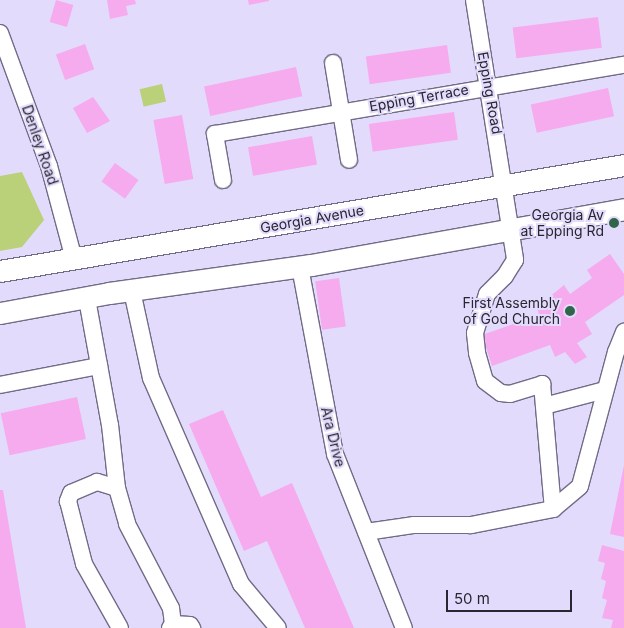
<!DOCTYPE html>
<html>
<head>
<meta charset="utf-8">
<style>
  body { margin:0 }
  #map { position:relative; width:624px; height:628px; overflow:hidden; background:#e3dbfb; font-family:Inter,sans-serif }
  div>[style] { position:absolute }
  .green>* { inset:0; background:#bad079; transform-origin:0 0 }
  .building>* { inset:0; background:#f5abee; transform-origin:0 0 }
  .roads { filter:drop-shadow(1px 0 #726b87) drop-shadow(-1px 0 #726b87) drop-shadow(0 1px #726b87) drop-shadow(0 -1px #726b87) }
  .minor>* { height:16px; margin:-8px; padding:0 8px; transform-origin:8px; border-radius:8px; background:#fff }
  .major>* { height:21px; margin:-10.5px; padding:0 10.5px; transform-origin:10.5px; border-radius:10.5px; background:#fff }
  .dots>* { width:14px; height:14px; translate:-50% -50%; box-sizing:border-box; border:2px solid #e3dbfb; border-radius:50% }
  span { translate:-50% -50%; white-space:nowrap; text-align:center; line-height:1.15; -webkit-text-stroke:4px #e3dbfb; paint-order:stroke }
  .street-label { font-size:14px; color:#292632 }
  .poi-label { font-size:14px; color:#292632 }
  .right { translate:-100% -50%; text-align:right }
  .scale { position:absolute; left:446px; top:590px; width:126px; height:22px; box-sizing:border-box; border:2px solid #292632; border-top:0; padding-left:6px; font-size:15px; line-height:18px; white-space:nowrap; color:#292632; -webkit-text-stroke:4px #e3dbfb; paint-order:stroke }
</style>
</head>
<body>
<div id="map">
  <div class="green">
    <i style="left:162px;top:84px;width:18px;height:23px;rotate:77deg"></i>
    <i style="clip-path:polygon(22px 172px,44px 220px,22px 247px,0 251px,0 176px)"></i>
  </div>
  <div class="building">
    <i style="left:56px;top:0;width:18px;height:23px;rotate:16deg"></i>
    <i style="clip-path:polygon(107px 0,135px 0,136px 4px,126px 6px,128px 15px,110px 19px)"></i>
    <i style="clip-path:polygon(248px 0,269px 0,269px 1px,249px 5px)"></i>
    <i style="left:598px;top:17px;width:31px;height:86px;rotate:83deg"></i>
    <i style="left:85px;top:44px;width:27px;height:31px;rotate:70deg"></i>
    <i style="left:447px;top:45px;width:28px;height:82px;rotate:82deg"></i>
    <i style="left:296px;top:67px;width:30px;height:94px;rotate:78deg"></i>
    <i style="left:608px;top:88px;width:29px;height:79px;rotate:78deg"></i>
    <i style="clip-path:polygon(93px 97px,110px 121px,87px 133px,73px 108px)"></i>
    <i style="left:454px;top:112px;width:28px;height:86px;rotate:82deg"></i>
    <i style="left:182px;top:115px;width:65px;height:29px;rotate:80deg"></i>
    <i style="left:312px;top:136px;width:29px;height:65px;rotate:80deg"></i>
    <i style="left:115px;top:163px;width:29px;height:23px;rotate:36deg"></i>
    <i style="clip-path:polygon(610px 254px,624px 274px,624px 295px,585px 322px,592px 334px,577px 343px,587px 357px,575px 364px,565px 352px,555px 357px,550px 345px,492px 366px,482px 335px,539px 315px,537px 307px,564px 285px,570px 294px,592px 278px,587px 270px)"></i>
    <i style="left:339px;top:278px;width:49px;height:24px;rotate:82deg"></i>
    <i style="left:77px;top:397px;width:43px;height:78px;rotate:78deg"></i>
    <i style="clip-path:polygon(223px 410px,261px 497px,292px 483px,354px 628px,305px 628px,267px 541px,244px 551px,189px 424px)"></i>
    <i style="clip-path:polygon(624px 465px,624px 537px,610px 534px)"></i>
    <i style="clip-path:polygon(0 490px,3px 490px,26px 628px,0 628px)"></i>
    <i style="clip-path:polygon(602px 545px,624px 551px,624px 628px,611px 628px,613px 620px,602px 618px,607px 600px,602px 598px,606px 581px,601px 579px,605px 563px,598px 561px)"></i>
  </div>
  <div class="roads">
    <div class="minor">
      <i style="left:474px;top:0;width:263px;rotate:81deg"></i>
      <i style="left:515px;top:260px;width:19px;rotate:122deg"></i>
      <i style="left:505px;top:276px;width:25px;rotate:135deg"></i>
      <i style="left:487px;top:294px;width:41px;rotate:107.1deg"></i>
      <i style="left:475px;top:333px;width:20px;rotate:84deg"></i>
      <i style="left:477px;top:353px;width:29px;rotate:74deg"></i>
      <i style="left:485px;top:381px;width:20px;rotate:37deg"></i>
      <i style="left:501px;top:393px;width:9px;rotate:6deg"></i>
      <i style="left:510px;top:394px;width:34px;rotate:-17deg"></i>
      <i style="left:542px;top:384px;width:125px;rotate:85deg"></i>
      <i style="left:553px;top:509px;width:35px;rotate:-40deg"></i>
      <i style="left:580px;top:486px;width:139px;rotate:-75deg"></i>
      <i style="left:616px;top:352px;width:22px;rotate:-68deg"></i>
      <i style="left:0;top:33px;width:142px;rotate:69.8deg"></i>
      <i style="left:49px;top:166px;width:96px;rotate:75deg"></i>
      <i style="left:333px;top:63px;width:98px;rotate:80.6deg"></i>
      <i style="left:223px;top:180px;width:47px;rotate:-99.9deg"></i>
      <i style="left:215px;top:134px;width:415px;rotate:-9.6deg"></i>
      <i style="left:300px;top:267px;width:190px;rotate:79.4deg"></i>
      <i style="left:335px;top:454px;width:187px;rotate:68.4deg"></i>
      <i style="left:132px;top:291px;width:89px;rotate:77.7deg"></i>
      <i style="left:151px;top:378px;width:225px;rotate:66.4deg"></i>
      <i style="left:241px;top:584px;width:57px;rotate:49.9deg"></i>
      <i style="left:87px;top:299px;width:128px;rotate:79.7deg"></i>
      <i style="left:110px;top:425px;width:63px;rotate:83.7deg"></i>
      <i style="left:117px;top:488px;width:37px;rotate:74deg"></i>
      <i style="left:127px;top:524px;width:95px;rotate:62.4deg"></i>
      <i style="left:171px;top:608px;width:16px;rotate:83deg"></i>
      <i style="left:173px;top:624px;width:5px;rotate:127deg"></i>
      <i style="left:0;top:385px;width:101px;rotate:-10.9deg"></i>
      <i style="left:544px;top:406px;width:63px;rotate:-14.7deg"></i>
      <i style="left:117px;top:488px;width:21px;rotate:-163deg"></i>
      <i style="left:97px;top:482px;width:28px;rotate:157deg"></i>
      <i style="left:71px;top:493px;width:9px;rotate:111deg"></i>
      <i style="left:68px;top:501px;width:65px;rotate:75.7deg"></i>
      <i style="left:84px;top:564px;width:73px;rotate:60.6deg"></i>
      <i style="left:366px;top:532px;width:49px;rotate:-8.3deg"></i>
      <i style="left:414px;top:525px;width:57px"></i>
      <i style="left:471px;top:525px;width:84px;rotate:-11deg"></i>
      <i style="left:173px;top:624px;width:17px;rotate:3deg"></i>
      <i style="left:190px;top:625px;width:4px;rotate:56deg"></i>
    </div>
    <div class="major">
      <i style="left:0;top:271px;width:633px;rotate:-9.64deg"></i>
      <i style="left:0;top:313px;width:111px;rotate:-10.4deg"></i>
      <i style="left:109px;top:293px;width:204px;rotate:-7.9deg"></i>
      <i style="left:311px;top:265px;width:318px;rotate:-10.1deg"></i>
    </div>
  </div>
  <div class="dots">
    <i style="left:614px;top:223px;background:#31654b"></i>
    <i style="left:570px;top:311px;background:#31654b"></i>
  </div>
  <div class="street-label">
    <span style="left:490px;top:93px;rotate:80deg">Epping Road</span>
    <span style="left:419px;top:98px;rotate:-10deg">Epping Terrace</span>
    <span style="left:40px;top:145px;rotate:71deg">Denley Road</span>
    <span style="left:312px;top:219px;rotate:-10deg">Georgia Avenue</span>
    <span style="left:333px;top:437px;rotate:76deg">Ara Drive</span>
  </div>
  <div class="poi-label">
    <span class="right" style="left:604px;top:223px">Georgia Av<br>at Epping Rd</span>
    <span class="right" style="left:560px;top:311px">First Assembly<br>of God Church</span>
  </div>
  <div class="scale">50 m</div>
</div>
</body>
</html>
